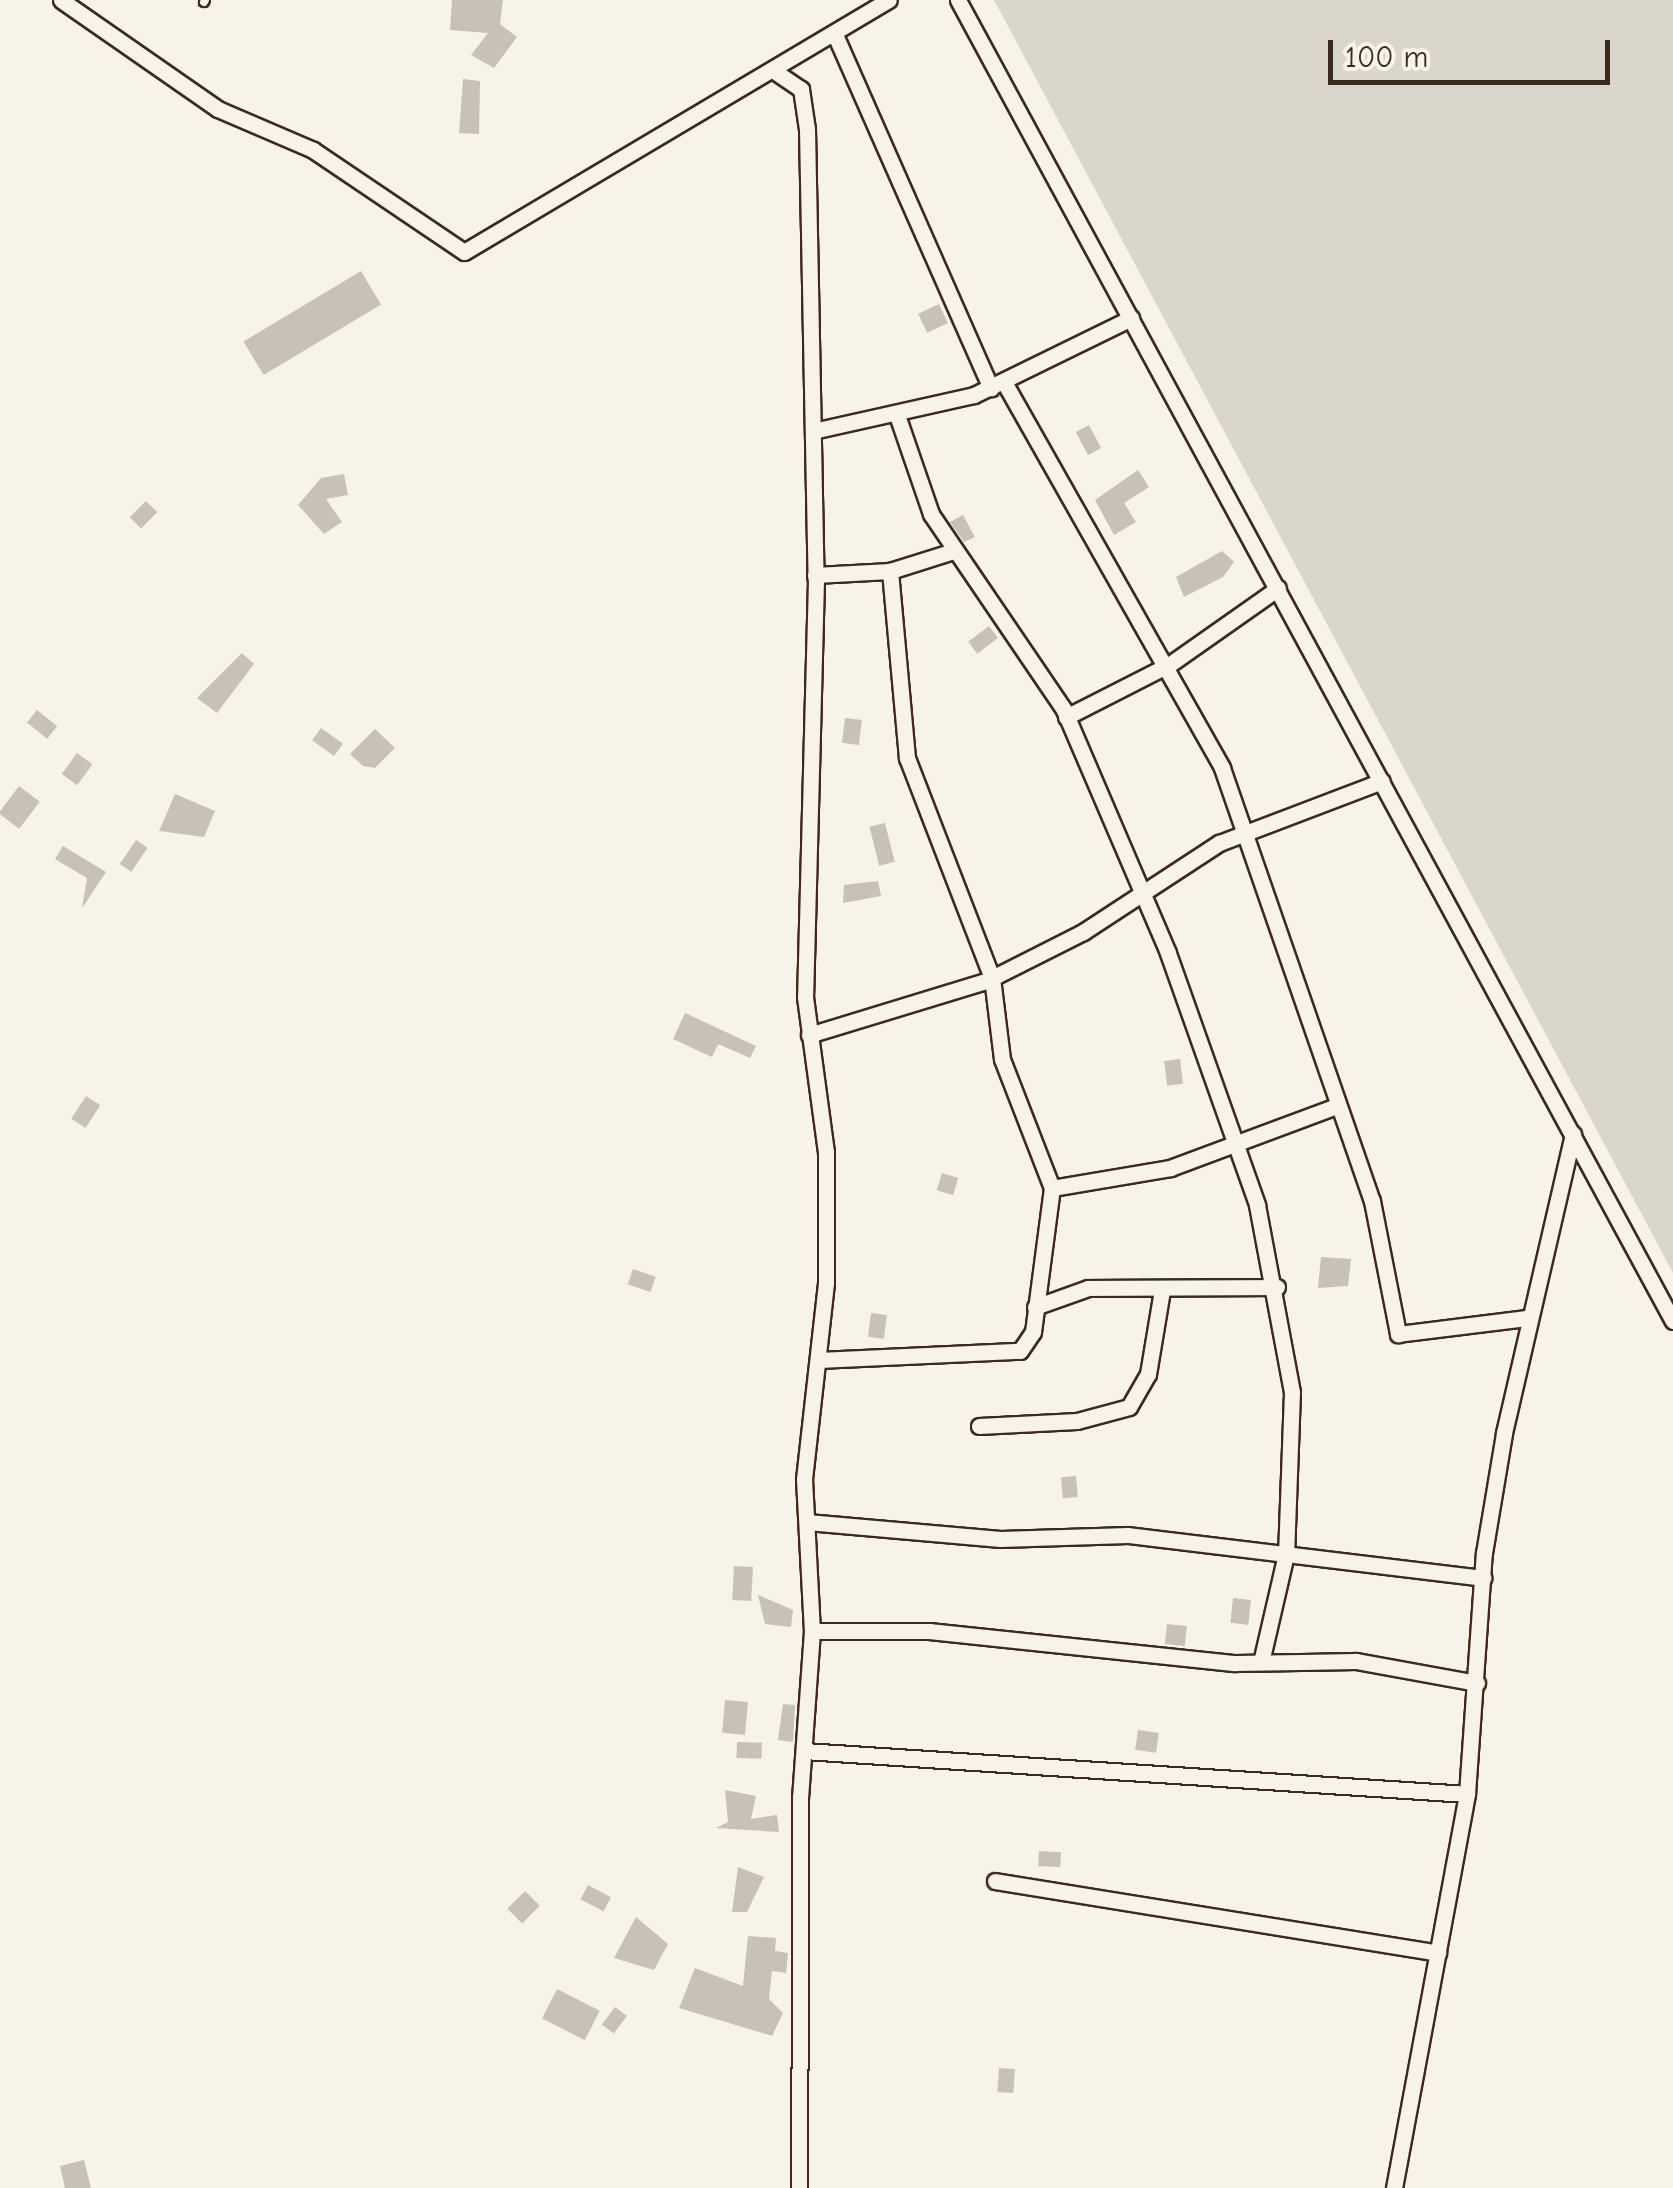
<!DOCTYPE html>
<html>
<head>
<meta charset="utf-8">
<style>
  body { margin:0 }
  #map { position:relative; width:1673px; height:2188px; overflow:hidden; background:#f7f3e8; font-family:"Comic Neue",sans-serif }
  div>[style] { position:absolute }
  .green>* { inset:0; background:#dbd6cb }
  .building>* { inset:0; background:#c8c1b6; transform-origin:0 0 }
  .roads { filter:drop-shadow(2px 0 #3b2a1e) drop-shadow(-2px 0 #3b2a1e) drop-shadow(0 2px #3b2a1e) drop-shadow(0 -2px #3b2a1e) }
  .lane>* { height:8px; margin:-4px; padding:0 4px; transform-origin:4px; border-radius:4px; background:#f7f3e8 }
  .street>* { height:15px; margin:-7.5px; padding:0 7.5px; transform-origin:7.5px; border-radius:7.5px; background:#f7f3e8 }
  span { translate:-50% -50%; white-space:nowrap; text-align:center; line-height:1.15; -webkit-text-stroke:10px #f7f3e8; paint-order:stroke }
  .scale { position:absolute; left:1328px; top:40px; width:282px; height:45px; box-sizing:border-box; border:5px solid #3b2a1e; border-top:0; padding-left:12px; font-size:30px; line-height:35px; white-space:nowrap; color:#3b2a1e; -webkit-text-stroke:8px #f7f3e8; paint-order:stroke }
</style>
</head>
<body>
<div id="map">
  <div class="green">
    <i style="clip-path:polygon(994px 0,1673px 0,1673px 1273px)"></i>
  </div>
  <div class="building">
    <i style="clip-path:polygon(452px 0,503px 0,500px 24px,517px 37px,494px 68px,471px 55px,488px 33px,450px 30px)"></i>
    <i style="clip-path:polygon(463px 79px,480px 81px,479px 134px,459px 133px)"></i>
    <i style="left:361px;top:271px;width:39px;height:137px;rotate:59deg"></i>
    <i style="left:939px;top:304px;width:21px;height:23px;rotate:65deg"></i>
    <i style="left:1089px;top:425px;width:26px;height:15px;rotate:62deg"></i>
    <i style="clip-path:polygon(1138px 470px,1149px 487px,1124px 503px,1136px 522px,1114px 535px,1095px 500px)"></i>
    <i style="clip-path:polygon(344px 474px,348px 495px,326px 499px,342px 522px,324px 534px,298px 505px,321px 478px)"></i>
    <i style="left:146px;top:501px;width:16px;height:23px;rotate:45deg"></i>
    <i style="clip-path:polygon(963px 515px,975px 537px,964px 542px,950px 522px)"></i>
    <i style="clip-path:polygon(1222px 551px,1234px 562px,1223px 577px,1184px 597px,1176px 577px)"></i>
    <i style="left:989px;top:626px;width:15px;height:26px;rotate:53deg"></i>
    <i style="clip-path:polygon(242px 653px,254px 664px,217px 713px,197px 698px)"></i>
    <i style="left:37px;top:710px;width:26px;height:16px;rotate:39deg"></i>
    <i style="left:845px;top:718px;width:17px;height:25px;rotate:7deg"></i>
    <i style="left:321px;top:728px;width:27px;height:15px;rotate:36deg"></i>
    <i style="clip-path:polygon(375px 729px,395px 748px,375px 768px,363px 766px,350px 754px)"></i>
    <i style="left:77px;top:753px;width:19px;height:26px;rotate:36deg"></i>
    <i style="left:19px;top:786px;width:26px;height:34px;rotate:37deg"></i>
    <i style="clip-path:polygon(175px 794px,215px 811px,204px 837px,159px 831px)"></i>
    <i style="left:885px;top:823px;width:40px;height:16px;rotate:76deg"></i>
    <i style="left:136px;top:840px;width:14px;height:29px;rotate:34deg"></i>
    <i style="clip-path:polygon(63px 846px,106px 872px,82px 908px,87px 878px,55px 859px)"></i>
    <i style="clip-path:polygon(878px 881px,881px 896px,843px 903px,844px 885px)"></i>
    <i style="clip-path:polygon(685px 1013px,756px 1046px,750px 1058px,718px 1044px,712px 1057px,673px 1039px)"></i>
    <i style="left:1180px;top:1059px;width:25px;height:16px;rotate:83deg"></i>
    <i style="left:86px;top:1096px;width:17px;height:27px;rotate:33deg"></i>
    <i style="left:942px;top:1173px;width:17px;height:18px;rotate:17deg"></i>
    <i style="clip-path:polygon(1321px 1257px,1351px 1259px,1348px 1286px,1318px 1288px)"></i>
    <i style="left:633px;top:1269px;width:24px;height:16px;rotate:19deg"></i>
    <i style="left:871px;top:1313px;width:16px;height:24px;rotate:7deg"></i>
    <i style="left:1076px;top:1476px;width:21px;height:15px;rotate:85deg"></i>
    <i style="left:734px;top:1566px;width:19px;height:34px;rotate:3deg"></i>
    <i style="clip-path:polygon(758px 1595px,793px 1610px,791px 1627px,765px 1624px)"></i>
    <i style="left:1233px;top:1598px;width:18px;height:25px;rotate:6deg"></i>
    <i style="left:1167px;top:1624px;width:20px;height:20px;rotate:6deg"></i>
    <i style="left:725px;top:1700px;width:23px;height:33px;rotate:5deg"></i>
    <i style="clip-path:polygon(783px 1704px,795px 1705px,793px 1742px,778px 1740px)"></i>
    <i style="left:1138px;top:1730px;width:21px;height:20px;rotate:8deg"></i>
    <i style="left:737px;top:1742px;width:25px;height:16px;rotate:2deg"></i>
    <i style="clip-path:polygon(725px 1790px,756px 1796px,751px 1819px,777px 1815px,779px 1832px,716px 1828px,728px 1822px)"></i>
    <i style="left:1039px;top:1851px;width:22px;height:15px;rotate:3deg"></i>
    <i style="clip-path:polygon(738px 1867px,764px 1877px,747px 1912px,732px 1912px)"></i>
    <i style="left:588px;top:1885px;width:26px;height:16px;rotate:28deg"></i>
    <i style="left:525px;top:1891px;width:21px;height:25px;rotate:45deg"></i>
    <i style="clip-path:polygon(636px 1917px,668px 1944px,654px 1970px,614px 1958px)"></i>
    <i style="clip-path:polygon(748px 1936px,776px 1938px,775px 1951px,788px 1953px,786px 1973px,772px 1971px,769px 1999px,783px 2013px,772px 2036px,679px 2008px,695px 1968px,743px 1986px)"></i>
    <i style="left:557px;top:1989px;width:48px;height:33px;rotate:27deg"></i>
    <i style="left:615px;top:2007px;width:15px;height:22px;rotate:37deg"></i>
    <i style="left:999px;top:2068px;width:16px;height:24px;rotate:4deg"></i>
    <i style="clip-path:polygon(84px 2160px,91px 2188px,65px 2188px,60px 2166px)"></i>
  </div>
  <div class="roads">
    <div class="lane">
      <i style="left:204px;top:2px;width:2px;rotate:-63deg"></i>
    </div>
    <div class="street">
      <i style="left:61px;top:0;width:191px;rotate:34.8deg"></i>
      <i style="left:218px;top:109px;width:103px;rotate:23.3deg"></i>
      <i style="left:313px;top:150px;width:182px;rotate:34deg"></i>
      <i style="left:464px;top:252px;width:494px;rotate:-30.7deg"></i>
      <i style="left:958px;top:0;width:1502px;rotate:61.58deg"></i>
      <i style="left:836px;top:37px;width:384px;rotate:66.2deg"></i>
      <i style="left:777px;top:73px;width:29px;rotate:34deg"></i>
      <i style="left:801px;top:89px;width:40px;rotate:81.5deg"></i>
      <i style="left:807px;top:129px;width:451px;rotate:88.9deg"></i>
      <i style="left:816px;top:580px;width:417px;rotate:91.5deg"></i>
      <i style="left:805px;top:997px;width:156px;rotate:82.3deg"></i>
      <i style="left:826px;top:1152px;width:131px;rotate:90deg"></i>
      <i style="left:826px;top:1283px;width:197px;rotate:96.4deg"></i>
      <i style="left:804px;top:1479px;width:152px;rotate:87deg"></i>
      <i style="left:812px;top:1631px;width:166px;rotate:94.1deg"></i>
      <i style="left:800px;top:1797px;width:391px;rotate:90.1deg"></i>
      <i style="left:1004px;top:382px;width:443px;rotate:60.5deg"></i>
      <i style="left:1222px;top:768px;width:458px;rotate:70.9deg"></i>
      <i style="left:1372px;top:1201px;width:136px;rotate:78.9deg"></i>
      <i style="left:1398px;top:1334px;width:130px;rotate:-7.1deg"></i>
      <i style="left:897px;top:415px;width:105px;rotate:71deg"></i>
      <i style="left:931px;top:514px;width:237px;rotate:55.8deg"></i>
      <i style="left:1064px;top:710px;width:264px;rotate:66.8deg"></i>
      <i style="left:1168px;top:953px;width:267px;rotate:70.5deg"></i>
      <i style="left:1257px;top:1205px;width:190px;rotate:79.4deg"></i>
      <i style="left:1292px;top:1392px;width:162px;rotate:92.1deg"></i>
      <i style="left:1286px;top:1554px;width:111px;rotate:103deg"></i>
      <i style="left:813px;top:431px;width:165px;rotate:-12.6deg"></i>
      <i style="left:974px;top:395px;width:175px;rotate:-26.1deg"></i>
      <i style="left:815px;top:575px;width:75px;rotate:-3.1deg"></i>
      <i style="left:890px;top:571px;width:67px;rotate:-17.4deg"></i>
      <i style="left:1066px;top:717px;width:117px;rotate:-27deg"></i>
      <i style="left:1170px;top:664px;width:132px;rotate:-35.1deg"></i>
      <i style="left:809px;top:1035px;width:185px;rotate:-17deg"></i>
      <i style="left:986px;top:981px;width:109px;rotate:-26.8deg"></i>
      <i style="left:1083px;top:932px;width:163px;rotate:-33.2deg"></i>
      <i style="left:1219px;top:843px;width:174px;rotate:-20.8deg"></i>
      <i style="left:1052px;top:1188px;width:120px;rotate:-9.6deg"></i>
      <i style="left:1170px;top:1168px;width:178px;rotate:-20.4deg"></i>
      <i style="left:1035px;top:1307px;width:56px;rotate:-19.7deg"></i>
      <i style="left:1088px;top:1288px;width:189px;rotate:-0.3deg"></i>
      <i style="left:818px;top:1360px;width:202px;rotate:-2.6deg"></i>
      <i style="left:1020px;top:1351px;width:23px;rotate:-56deg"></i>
      <i style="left:1033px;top:1332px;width:145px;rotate:-82.5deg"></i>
      <i style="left:1052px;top:1188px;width:138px;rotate:-111.2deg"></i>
      <i style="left:1002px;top:1059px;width:82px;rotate:-97deg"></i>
      <i style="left:992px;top:978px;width:236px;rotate:-111.1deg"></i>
      <i style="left:907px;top:758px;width:188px;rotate:-95.2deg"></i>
      <i style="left:979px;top:1426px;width:98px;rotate:-2.9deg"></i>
      <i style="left:1077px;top:1421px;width:54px;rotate:-15.1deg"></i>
      <i style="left:1129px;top:1407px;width:38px;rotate:-60deg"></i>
      <i style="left:1148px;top:1374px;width:85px;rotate:-80.5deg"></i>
      <i style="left:807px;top:1522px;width:194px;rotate:5deg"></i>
      <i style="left:1000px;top:1539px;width:128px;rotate:-1.8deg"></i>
      <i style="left:1128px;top:1535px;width:358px;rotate:6.9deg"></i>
      <i style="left:812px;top:1631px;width:117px"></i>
      <i style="left:929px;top:1631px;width:308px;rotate:6deg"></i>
      <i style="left:1235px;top:1663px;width:121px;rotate:-0.9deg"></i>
      <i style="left:1356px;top:1661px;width:123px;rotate:10.3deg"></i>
      <i style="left:804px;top:1751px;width:664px;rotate:3.71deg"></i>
      <i style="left:995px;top:1881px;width:449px;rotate:9.2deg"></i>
      <i style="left:1394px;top:2188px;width:401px;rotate:-79.5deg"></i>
      <i style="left:1467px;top:1794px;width:242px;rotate:-86deg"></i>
      <i style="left:1484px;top:1553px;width:122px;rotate:-80.5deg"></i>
      <i style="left:1504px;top:1433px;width:307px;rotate:-77deg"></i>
    </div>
  </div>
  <div class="scale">100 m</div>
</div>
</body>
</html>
